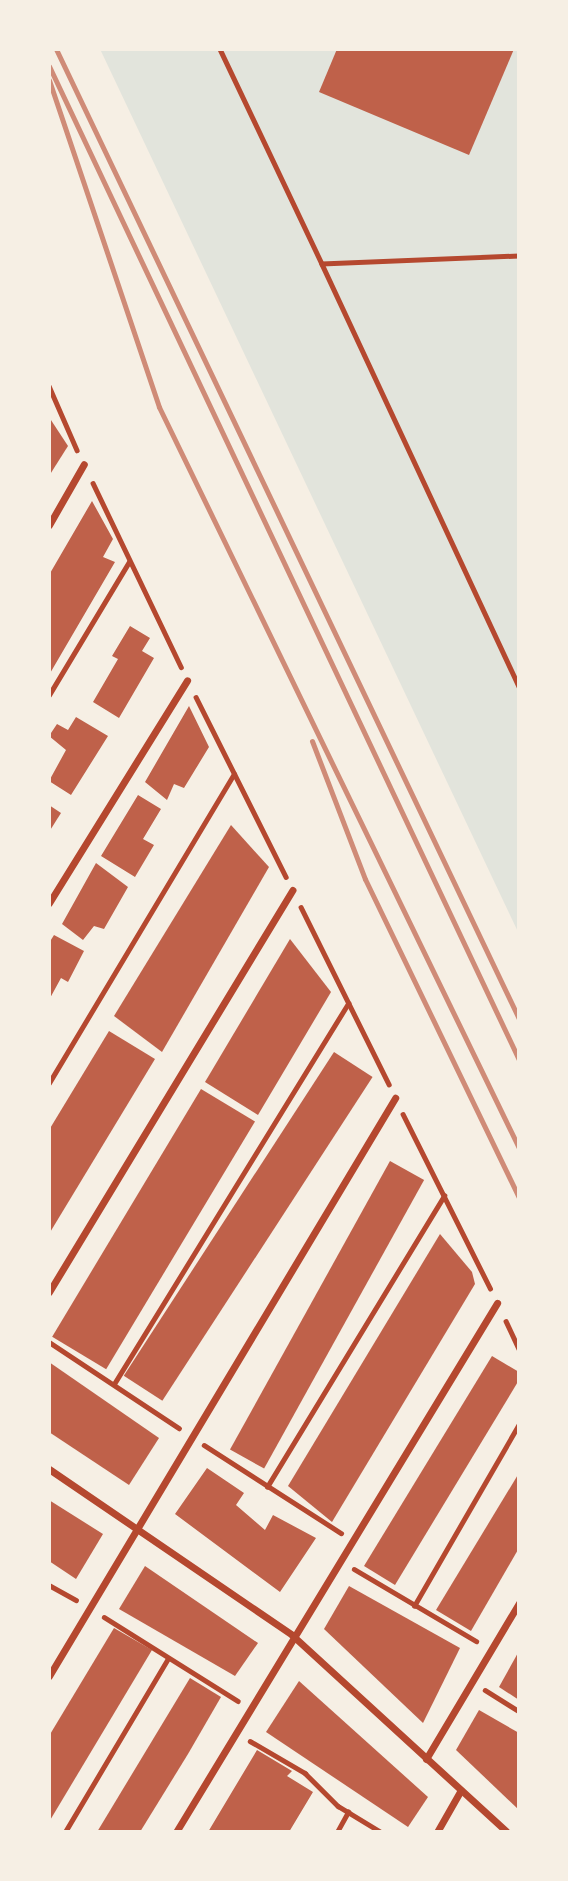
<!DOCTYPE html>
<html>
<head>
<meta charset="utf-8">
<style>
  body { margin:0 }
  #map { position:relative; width:568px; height:1881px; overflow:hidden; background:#f6efe4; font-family:Figtree,sans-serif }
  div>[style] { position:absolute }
  .green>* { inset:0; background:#e2e4dc }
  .building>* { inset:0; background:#bf614a; transform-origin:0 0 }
  .path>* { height:4.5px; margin:-2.25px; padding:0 2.25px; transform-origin:2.25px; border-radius:2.25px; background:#b5482f }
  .minor>* { height:7px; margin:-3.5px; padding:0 3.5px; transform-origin:3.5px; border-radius:3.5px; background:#b5482f }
  .rail>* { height:5px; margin:-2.5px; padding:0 2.5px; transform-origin:2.5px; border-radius:2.5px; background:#cf8b77 }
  span { translate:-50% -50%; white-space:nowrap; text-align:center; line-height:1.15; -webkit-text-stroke:5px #f6efe4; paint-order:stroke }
  .frame { position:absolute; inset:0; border:51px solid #f6efe4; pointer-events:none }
</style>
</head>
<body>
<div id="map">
  <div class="green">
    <i style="clip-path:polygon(100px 49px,519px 49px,519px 934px)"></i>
  </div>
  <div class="building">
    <i style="clip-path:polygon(337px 49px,514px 49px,469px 155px,319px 92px)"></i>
    <i style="clip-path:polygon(49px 417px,68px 446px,49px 476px)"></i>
    <i style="clip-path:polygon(92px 501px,113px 539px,103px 557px,115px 562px,49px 675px,49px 575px)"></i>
    <i style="clip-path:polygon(130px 626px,150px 638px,142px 651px,154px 658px,119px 718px,93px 702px,118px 659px,112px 656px)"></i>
    <i style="clip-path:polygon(189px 706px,209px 747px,184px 788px,174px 784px,167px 800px,145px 782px)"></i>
    <i style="clip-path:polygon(76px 717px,108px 736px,71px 795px,49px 781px,66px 750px,49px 736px,57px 724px,68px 730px)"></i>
    <i style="clip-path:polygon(138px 795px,161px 809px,143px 839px,154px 845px,135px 877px,101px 856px)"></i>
    <i style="clip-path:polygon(49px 805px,61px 813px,49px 832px)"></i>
    <i style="clip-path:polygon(231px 825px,269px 867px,162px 1052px,114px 1016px)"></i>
    <i style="clip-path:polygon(96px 863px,128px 887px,104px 929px,94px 926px,83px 940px,62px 924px)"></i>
    <i style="clip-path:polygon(54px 935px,84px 951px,68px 982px,61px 978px,49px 1000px,49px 943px)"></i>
    <i style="clip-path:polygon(290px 939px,331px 992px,258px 1115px,205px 1082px)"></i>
    <i style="clip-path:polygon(109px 1031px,155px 1059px,49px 1234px,49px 1130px)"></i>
    <i style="left:334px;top:1052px;width:46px;height:386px;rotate:33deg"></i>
    <i style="left:201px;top:1089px;width:63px;height:289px;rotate:31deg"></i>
    <i style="left:390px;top:1161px;width:39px;height:330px;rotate:29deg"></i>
    <i style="clip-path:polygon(440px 1234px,472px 1272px,475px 1284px,332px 1522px,288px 1486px)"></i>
    <i style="clip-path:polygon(492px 1356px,519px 1372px,519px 1380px,395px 1585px,364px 1566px)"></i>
    <i style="clip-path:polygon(49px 1362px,159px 1438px,129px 1485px,49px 1432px)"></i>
    <i style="clip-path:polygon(207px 1468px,244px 1493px,236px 1505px,265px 1530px,273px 1515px,316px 1538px,280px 1592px,175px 1514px)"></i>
    <i style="clip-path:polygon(519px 1473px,519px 1548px,471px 1631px,436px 1610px)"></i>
    <i style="clip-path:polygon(49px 1500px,103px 1534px,76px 1579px,49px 1561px)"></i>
    <i style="clip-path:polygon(145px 1566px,258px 1643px,235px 1676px,119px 1609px)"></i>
    <i style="clip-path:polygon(349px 1586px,460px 1648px,423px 1723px,324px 1629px)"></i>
    <i style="clip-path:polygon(114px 1628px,152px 1650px,49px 1822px,49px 1736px)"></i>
    <i style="clip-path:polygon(519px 1651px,519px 1700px,499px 1687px)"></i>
    <i style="clip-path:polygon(190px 1678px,221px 1697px,188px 1754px,140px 1832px,97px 1832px)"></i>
    <i style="clip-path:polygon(299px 1681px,428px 1797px,408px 1827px,266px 1732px)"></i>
    <i style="clip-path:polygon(479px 1710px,519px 1733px,519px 1810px,456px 1750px)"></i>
    <i style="clip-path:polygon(257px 1750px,292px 1771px,287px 1776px,313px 1792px,289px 1832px,208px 1832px)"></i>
  </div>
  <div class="path">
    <i style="left:220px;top:49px;width:238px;rotate:64.6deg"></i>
    <i style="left:519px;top:256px;width:197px;rotate:177.7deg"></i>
    <i style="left:322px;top:264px;width:466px;rotate:65deg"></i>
    <i style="left:49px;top:386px;width:70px;rotate:66.4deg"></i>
    <i style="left:93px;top:483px;width:204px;rotate:64.4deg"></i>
    <i style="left:49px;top:695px;width:155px;rotate:-59deg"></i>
    <i style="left:196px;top:697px;width:201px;rotate:63.4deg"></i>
    <i style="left:301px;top:907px;width:198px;rotate:63.6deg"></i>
    <i style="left:49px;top:1083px;width:360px;rotate:-59.1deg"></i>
    <i style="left:403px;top:1114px;width:195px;rotate:63.4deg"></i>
    <i style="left:506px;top:1321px;width:31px;rotate:65deg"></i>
    <i style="left:49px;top:1342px;width:156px;rotate:33.5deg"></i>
    <i style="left:114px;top:1384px;width:447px;rotate:-58.4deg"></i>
    <i style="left:204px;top:1445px;width:163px;rotate:32.7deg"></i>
    <i style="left:267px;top:1487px;width:341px;rotate:-58.7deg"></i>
    <i style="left:354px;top:1569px;width:142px;rotate:30.5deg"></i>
    <i style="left:49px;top:1585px;width:31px;rotate:29deg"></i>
    <i style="left:414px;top:1606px;width:210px;rotate:-60deg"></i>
    <i style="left:104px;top:1617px;width:158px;rotate:32.1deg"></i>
    <i style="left:485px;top:1690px;width:40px;rotate:32deg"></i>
    <i style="left:250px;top:1741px;width:64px;rotate:30.2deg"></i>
    <i style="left:305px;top:1773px;width:47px;rotate:45deg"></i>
    <i style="left:338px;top:1806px;width:50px;rotate:31.2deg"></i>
    <i style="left:65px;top:1832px;width:200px;rotate:-59.3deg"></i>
    <i style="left:337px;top:1832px;width:23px;rotate:-61deg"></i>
  </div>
  <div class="minor">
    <i style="left:49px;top:525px;width:70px;rotate:-60.2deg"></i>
    <i style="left:49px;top:903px;width:262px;rotate:-58.2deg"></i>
    <i style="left:49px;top:1292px;width:470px;rotate:-58.8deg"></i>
    <i style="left:49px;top:1469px;width:294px;rotate:34.3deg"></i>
    <i style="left:292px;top:1635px;width:292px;rotate:42.5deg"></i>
    <i style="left:49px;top:1676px;width:674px;rotate:-59.09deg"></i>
    <i style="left:426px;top:1759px;width:182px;rotate:-59.2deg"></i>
    <i style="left:176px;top:1832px;width:619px;rotate:-58.75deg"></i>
    <i style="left:437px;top:1832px;width:48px;rotate:-60.3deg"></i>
  </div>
  <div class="rail">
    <i style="left:56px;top:49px;width:1075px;rotate:64.48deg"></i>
    <i style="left:49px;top:66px;width:1100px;rotate:64.69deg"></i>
    <i style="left:49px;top:80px;width:345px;rotate:71.4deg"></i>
    <i style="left:159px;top:407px;width:824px;rotate:64.09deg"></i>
    <i style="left:312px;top:741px;width:148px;rotate:69deg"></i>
    <i style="left:365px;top:879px;width:353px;rotate:64.2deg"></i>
  </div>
  <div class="frame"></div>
</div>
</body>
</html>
